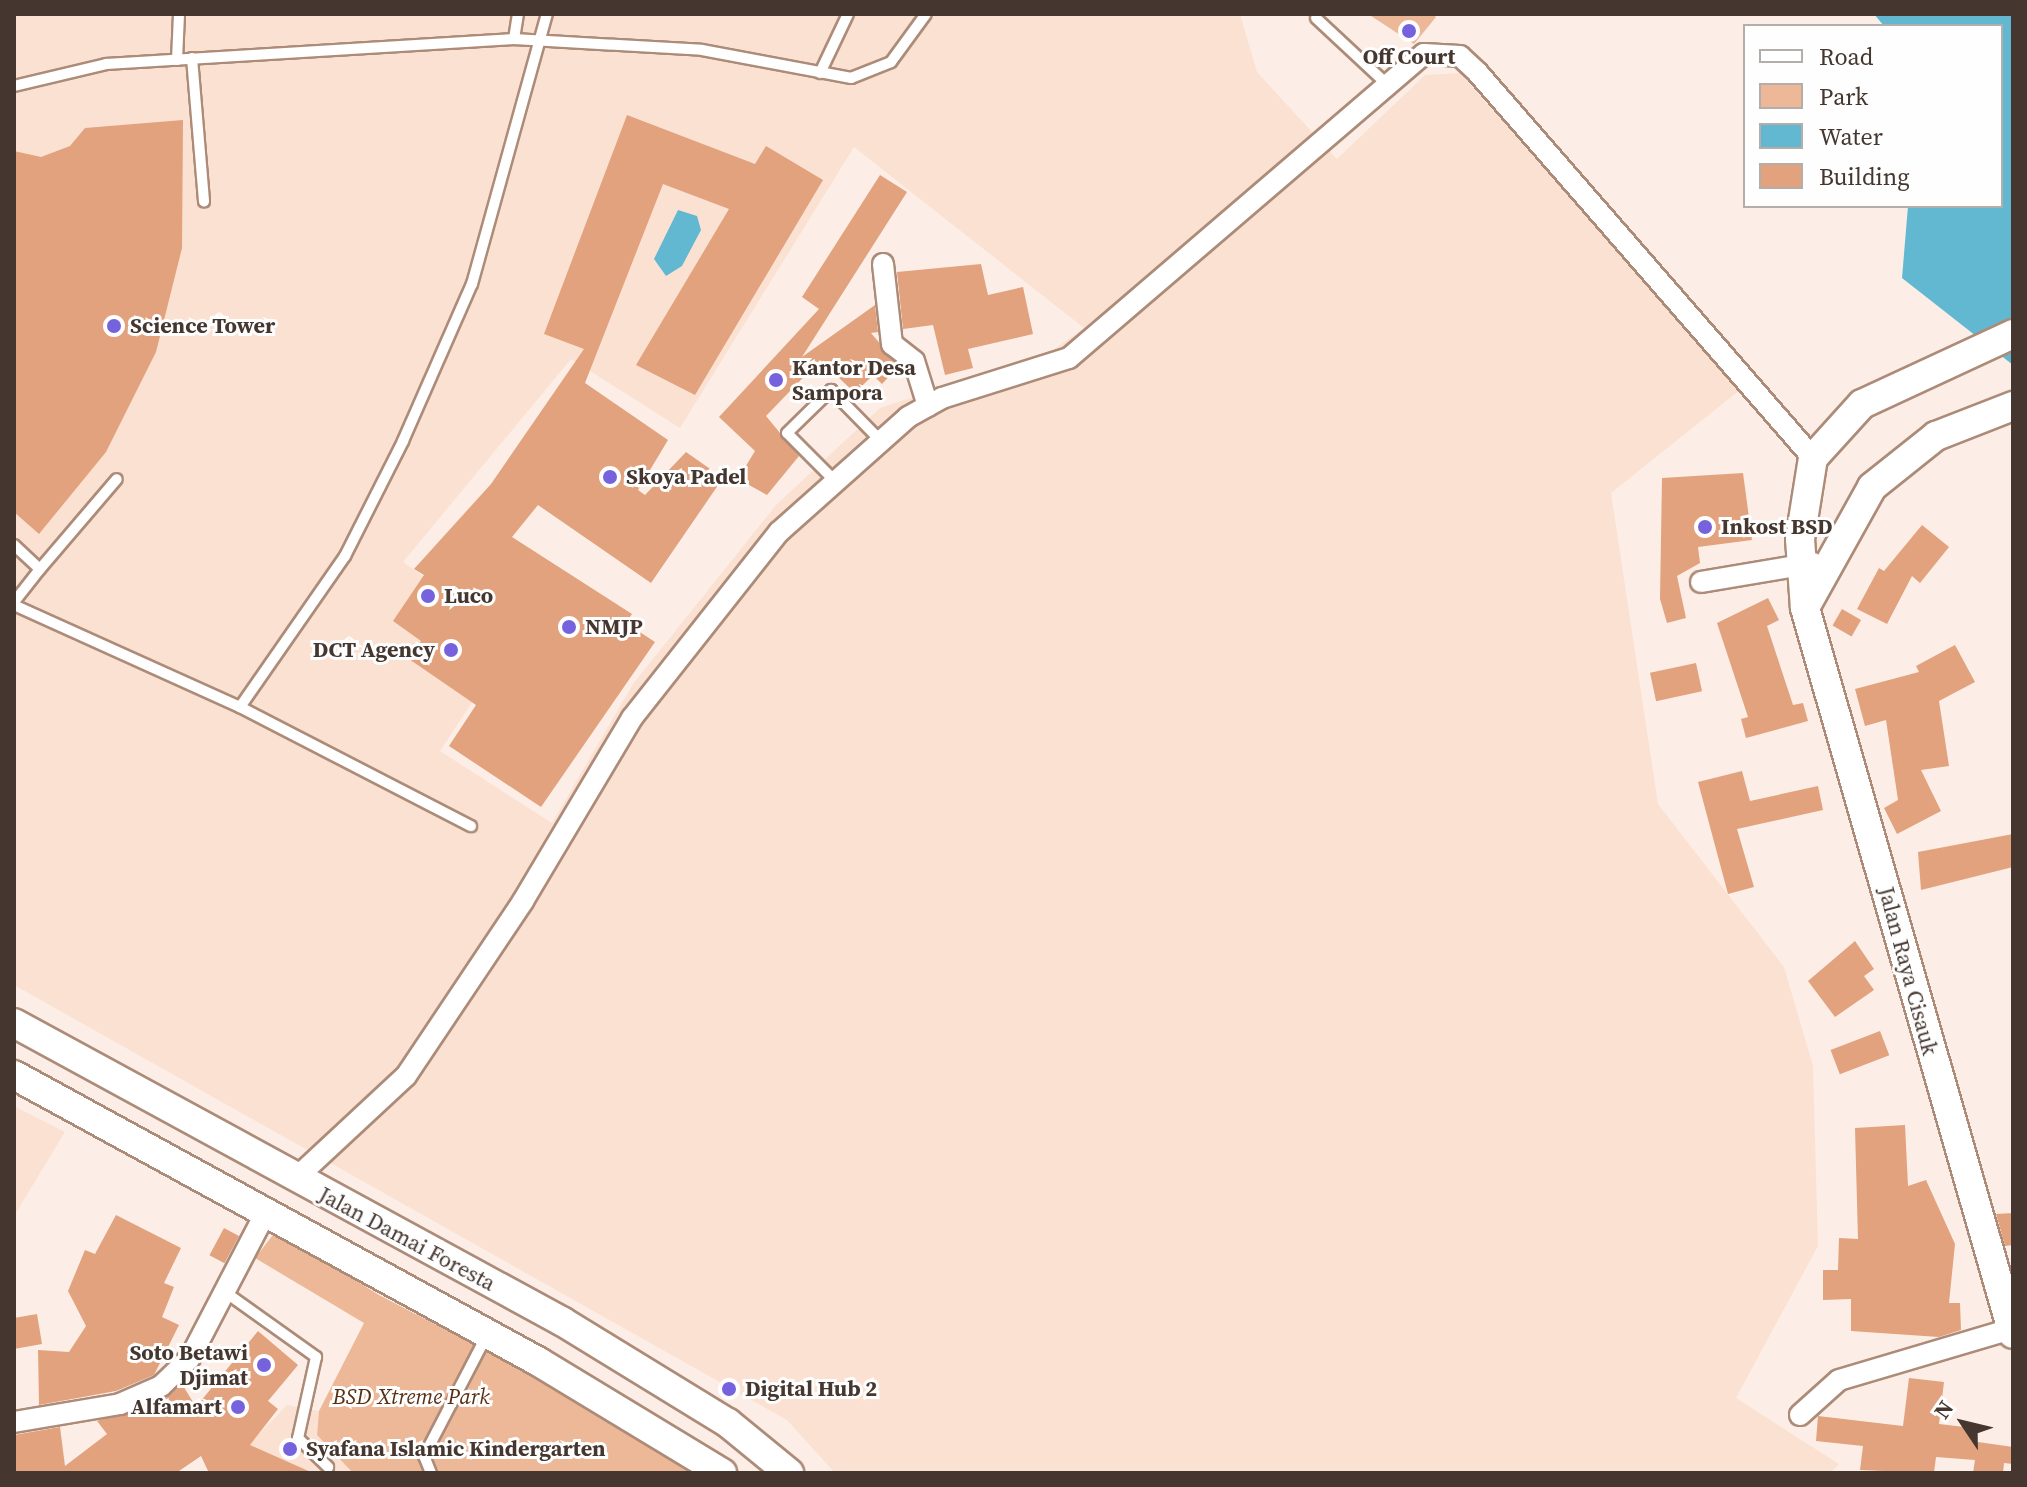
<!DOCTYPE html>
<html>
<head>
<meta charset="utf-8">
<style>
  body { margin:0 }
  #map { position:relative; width:2027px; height:1487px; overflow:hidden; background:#fceee6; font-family:"Source Serif 4",serif }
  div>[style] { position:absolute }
  .built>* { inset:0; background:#fbe1d2 }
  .green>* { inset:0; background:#ecb898 }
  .water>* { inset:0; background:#62b8d0 }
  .building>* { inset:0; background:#e1a27d; transform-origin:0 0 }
  .roads { filter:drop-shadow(2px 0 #ac8b78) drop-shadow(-2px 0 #ac8b78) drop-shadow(0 2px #ac8b78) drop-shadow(0 -2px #ac8b78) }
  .service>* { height:10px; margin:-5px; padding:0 5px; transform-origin:5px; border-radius:5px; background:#fff }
  .minor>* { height:20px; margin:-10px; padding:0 10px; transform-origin:10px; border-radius:10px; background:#fff }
  .secondary>* { height:28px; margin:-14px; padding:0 14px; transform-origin:14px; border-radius:14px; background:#fff }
  .dots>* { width:22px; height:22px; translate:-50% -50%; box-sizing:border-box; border:4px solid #fefefe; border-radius:50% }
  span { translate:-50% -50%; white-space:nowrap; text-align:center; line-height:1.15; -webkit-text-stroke:6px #fefefe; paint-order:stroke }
  .poi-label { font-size:22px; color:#45372f; font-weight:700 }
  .left { translate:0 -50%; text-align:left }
  .right { translate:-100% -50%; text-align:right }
  .street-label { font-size:22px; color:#45372f }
  .park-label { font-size:22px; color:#582f13; font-style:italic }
  .frame { position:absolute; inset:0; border:16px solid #45372f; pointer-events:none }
  .legend { position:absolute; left:1743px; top:24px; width:260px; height:184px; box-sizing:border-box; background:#fefefe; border:2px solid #b4aeab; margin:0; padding:10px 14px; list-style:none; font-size:24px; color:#45372f }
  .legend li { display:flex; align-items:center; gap:16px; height:40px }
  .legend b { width:40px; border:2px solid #b4aeab }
  .north { position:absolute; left:1923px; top:1383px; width:80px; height:80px; -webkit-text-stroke:6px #fefefe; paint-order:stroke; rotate:305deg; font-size:22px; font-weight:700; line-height:32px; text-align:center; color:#45372f }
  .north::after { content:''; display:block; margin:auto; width:28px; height:36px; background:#45372f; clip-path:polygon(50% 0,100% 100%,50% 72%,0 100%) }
</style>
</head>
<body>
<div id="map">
  <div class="built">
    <i style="clip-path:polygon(evenodd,14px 14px,1240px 14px,1257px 72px,1337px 159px,1425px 75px,1460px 73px,1740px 390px,1611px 493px,1658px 804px,1784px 967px,1813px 1066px,1818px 1246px,1736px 1398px,1839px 1464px,1830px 1473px,835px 1473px,787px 1420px,14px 985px,14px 14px,854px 147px,1084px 328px,1049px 353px,880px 408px,776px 505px,633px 684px,552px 823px,440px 751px,513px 640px,403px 562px,571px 359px,680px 428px,854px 147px)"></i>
    <i style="clip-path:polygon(14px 1106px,65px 1132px,14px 1216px)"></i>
    <i style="clip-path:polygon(287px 1405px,319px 1411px,317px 1435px,353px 1473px,221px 1473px)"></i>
  </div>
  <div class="green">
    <i style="clip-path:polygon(1368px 14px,1432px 14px,1436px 17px,1414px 44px)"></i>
    <i style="clip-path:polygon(276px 1231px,379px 1295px,653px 1438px,698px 1473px,353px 1473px,317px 1435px,319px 1411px,364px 1323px,255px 1258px)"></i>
  </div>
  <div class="water">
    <i style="clip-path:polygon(1874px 14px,2013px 14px,2013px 365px,1902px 278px,1908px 206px,2001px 206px,2001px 26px,1884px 26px)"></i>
    <i style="clip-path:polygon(678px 210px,697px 216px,701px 230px,682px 266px,666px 276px,654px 259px)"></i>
  </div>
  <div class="building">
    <i style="clip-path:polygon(627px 115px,755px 164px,766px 146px,823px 180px,695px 395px,636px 365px,729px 209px,663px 184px,585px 383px,668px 440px,638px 490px,645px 495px,686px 452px,723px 478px,651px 583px,538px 505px,512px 537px,632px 614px,626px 623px,655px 642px,541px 807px,449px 746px,476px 705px,409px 659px,421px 641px,393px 621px,424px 575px,414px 569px,491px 484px,584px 349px,544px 334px)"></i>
    <i style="clip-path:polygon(183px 120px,182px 248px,156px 352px,106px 452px,39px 534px,14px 512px,14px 151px,41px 157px,70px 146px,85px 128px)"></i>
    <i style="clip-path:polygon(880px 175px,907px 192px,802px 357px,875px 305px,878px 332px,871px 333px,899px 366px,882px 384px,873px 375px,855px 393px,820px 360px,766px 416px,799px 456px,767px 495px,738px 479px,755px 451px,719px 417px,819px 309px,802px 297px)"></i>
    <i style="clip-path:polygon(981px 264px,988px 295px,1023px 287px,1033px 334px,968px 349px,973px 368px,945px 375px,933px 325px,903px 329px,897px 272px)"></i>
    <i style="clip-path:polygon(1743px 473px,1752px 540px,1698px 547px,1700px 563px,1677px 576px,1686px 618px,1667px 623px,1660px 599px,1662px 478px)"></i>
    <i style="clip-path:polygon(1922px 525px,1949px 547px,1920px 583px,1912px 576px,1887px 624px,1857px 609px,1879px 568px,1884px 571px)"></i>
    <i style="clip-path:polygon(1768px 598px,1779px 620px,1767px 626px,1793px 705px,1803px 703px,1808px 721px,1746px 738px,1741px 719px,1748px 717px,1717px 623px)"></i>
    <i style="left:1842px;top:609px;width:22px;height:19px;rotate:30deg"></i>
    <i style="clip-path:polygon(1955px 645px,1975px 682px,1939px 701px,1949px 766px,1921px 770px,1941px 811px,1897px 834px,1884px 808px,1898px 800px,1886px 720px,1865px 726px,1855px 689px,1919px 672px,1916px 666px)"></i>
    <i style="left:1696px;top:663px;width:29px;height:47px;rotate:78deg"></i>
    <i style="clip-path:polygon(1742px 771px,1750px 801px,1818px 786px,1823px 810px,1737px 829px,1754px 887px,1728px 894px,1698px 782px)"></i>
    <i style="clip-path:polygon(2013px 834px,2013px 867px,1921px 890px,1918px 852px)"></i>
    <i style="clip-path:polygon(1855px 941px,1874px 969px,1864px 976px,1874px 990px,1835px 1017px,1808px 981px)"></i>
    <i style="left:1880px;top:1031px;width:26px;height:53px;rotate:69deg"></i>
    <i style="clip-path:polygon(1905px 1125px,1908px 1186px,1926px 1180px,1955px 1244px,1949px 1303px,1960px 1303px,1961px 1330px,1939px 1337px,1851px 1331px,1851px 1299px,1823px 1300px,1823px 1270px,1838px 1270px,1839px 1238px,1858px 1239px,1855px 1128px)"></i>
    <i style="clip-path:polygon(2013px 1213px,2013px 1245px,2005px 1246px,1996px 1214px)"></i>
    <i style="clip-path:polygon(116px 1215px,181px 1248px,164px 1283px,174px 1287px,162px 1317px,179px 1325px,154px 1375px,116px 1391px,39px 1405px,38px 1350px,69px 1352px,86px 1326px,68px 1291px,85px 1250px,95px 1254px)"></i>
    <i style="left:224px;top:1228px;width:17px;height:31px;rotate:28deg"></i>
    <i style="clip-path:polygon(37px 1314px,42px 1344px,14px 1349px,14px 1318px)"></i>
    <i style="clip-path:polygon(258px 1331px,298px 1365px,268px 1401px,278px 1409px,250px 1445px,313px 1473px,209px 1473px,201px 1456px,176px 1473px,14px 1473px,14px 1435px,60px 1427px,65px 1466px,107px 1434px,97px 1421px,166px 1398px,182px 1384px,196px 1407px)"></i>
    <i style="clip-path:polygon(1909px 1378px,1944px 1382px,1939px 1424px,1973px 1428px,1971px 1441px,2013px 1447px,2013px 1464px,2004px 1463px,2003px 1473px,1973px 1473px,1975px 1460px,1936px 1457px,1934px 1473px,1860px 1470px,1863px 1446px,1816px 1441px,1818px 1416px,1903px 1426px)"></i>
  </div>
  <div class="roads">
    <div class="service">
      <i style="left:1316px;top:18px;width:100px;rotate:43deg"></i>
      <i style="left:514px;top:39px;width:25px;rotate:-81deg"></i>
      <i style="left:192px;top:58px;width:144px;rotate:85.2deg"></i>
      <i style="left:177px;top:60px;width:46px;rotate:-87.5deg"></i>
      <i style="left:820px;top:73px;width:65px;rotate:-64.6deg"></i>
      <i style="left:14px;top:86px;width:95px;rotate:-13.4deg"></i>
      <i style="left:106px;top:64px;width:409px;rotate:-3.5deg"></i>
      <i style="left:514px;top:39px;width:188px;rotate:3.3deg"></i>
      <i style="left:702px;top:50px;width:152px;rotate:10.6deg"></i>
      <i style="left:851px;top:78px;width:43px;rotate:-21.8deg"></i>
      <i style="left:891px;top:62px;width:59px;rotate:-53.9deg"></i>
      <i style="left:834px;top:480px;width:66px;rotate:-135deg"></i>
      <i style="left:787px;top:433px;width:62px;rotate:-44.3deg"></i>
      <i style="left:831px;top:390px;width:70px;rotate:45.6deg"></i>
      <i style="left:14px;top:545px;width:35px;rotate:43deg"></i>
      <i style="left:40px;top:569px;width:42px;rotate:128.2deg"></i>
      <i style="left:40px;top:569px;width:118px;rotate:-49.5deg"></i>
      <i style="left:14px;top:605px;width:248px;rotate:24.3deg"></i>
      <i style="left:240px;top:707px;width:260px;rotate:27.3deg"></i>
      <i style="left:240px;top:707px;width:184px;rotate:-55.2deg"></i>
      <i style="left:345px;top:556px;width:129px;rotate:-63.2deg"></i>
      <i style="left:403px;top:441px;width:171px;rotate:-66.3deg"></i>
      <i style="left:472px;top:284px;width:280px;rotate:-74.5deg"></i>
      <i style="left:225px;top:1292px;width:112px;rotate:35.5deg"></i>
      <i style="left:316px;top:1357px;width:83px;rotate:102.5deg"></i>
      <i style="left:298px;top:1438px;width:42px;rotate:44deg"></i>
      <i style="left:431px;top:1473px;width:18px;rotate:-112deg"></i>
      <i style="left:424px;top:1456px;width:134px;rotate:-62.5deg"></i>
    </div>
    <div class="minor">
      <i style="left:883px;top:264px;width:81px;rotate:83.6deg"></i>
      <i style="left:892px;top:344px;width:28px;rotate:38deg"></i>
      <i style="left:914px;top:361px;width:47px;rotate:72.7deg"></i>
      <i style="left:1701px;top:582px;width:114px;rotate:-9.6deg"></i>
      <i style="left:295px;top:1179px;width:151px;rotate:-42.9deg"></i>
      <i style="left:406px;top:1076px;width:211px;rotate:-56.2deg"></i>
      <i style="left:523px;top:901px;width:213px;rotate:-59.2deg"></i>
      <i style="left:632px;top:718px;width:237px;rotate:-51.7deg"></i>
      <i style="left:779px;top:532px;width:173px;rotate:-41.7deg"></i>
      <i style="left:908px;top:417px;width:39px;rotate:-29deg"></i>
      <i style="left:942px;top:398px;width:133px;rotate:-17.5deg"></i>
      <i style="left:1069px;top:358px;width:467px;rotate:-40.6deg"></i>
      <i style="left:1424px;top:54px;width:36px;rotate:3deg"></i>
      <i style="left:1460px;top:56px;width:25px;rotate:43deg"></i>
      <i style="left:1478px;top:73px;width:510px;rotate:48.97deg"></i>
      <i style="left:1800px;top:1415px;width:52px;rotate:-41.9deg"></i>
      <i style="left:1839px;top:1380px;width:179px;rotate:-16.5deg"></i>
      <i style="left:14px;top:1422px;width:108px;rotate:-9.6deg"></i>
      <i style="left:120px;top:1404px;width:45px;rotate:-23.7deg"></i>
      <i style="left:161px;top:1386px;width:40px;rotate:-44deg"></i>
      <i style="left:190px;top:1358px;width:165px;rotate:-62.5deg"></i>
    </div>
    <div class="secondary">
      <i style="left:2013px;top:334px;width:166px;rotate:155.1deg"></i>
      <i style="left:1862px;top:404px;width:73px;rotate:132.2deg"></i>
      <i style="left:1813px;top:458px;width:82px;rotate:99.1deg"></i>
      <i style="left:1800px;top:539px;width:69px;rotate:85.9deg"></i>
      <i style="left:1805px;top:608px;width:755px;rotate:74.01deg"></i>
      <i style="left:1807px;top:604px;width:134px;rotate:-60.9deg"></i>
      <i style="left:1872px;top:487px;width:82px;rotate:-38.6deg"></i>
      <i style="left:1936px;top:436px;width:83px;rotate:-21.3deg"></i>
      <i style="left:14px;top:1023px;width:625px;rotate:28.57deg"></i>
      <i style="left:563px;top:1322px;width:193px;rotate:31.5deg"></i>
      <i style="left:728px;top:1423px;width:79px;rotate:39.3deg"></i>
      <i style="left:14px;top:1075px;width:598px;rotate:28.66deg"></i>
      <i style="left:539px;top:1362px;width:214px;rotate:31.2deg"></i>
    </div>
  </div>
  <div class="dots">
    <i style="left:1409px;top:31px;background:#7762dd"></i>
    <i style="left:114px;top:326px;background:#7762dd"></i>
    <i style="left:776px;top:380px;background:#7762dd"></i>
    <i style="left:610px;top:477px;background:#7762dd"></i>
    <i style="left:1705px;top:527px;background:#7762dd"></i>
    <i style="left:428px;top:596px;background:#7762dd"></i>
    <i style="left:569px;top:627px;background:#7762dd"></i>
    <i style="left:451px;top:650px;background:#7762dd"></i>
    <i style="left:264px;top:1365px;background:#7762dd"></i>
    <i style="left:729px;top:1389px;background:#7762dd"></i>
    <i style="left:238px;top:1407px;background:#7762dd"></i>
    <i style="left:290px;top:1449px;background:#7762dd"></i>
  </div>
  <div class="poi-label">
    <span style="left:1409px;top:57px">Off Court</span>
    <span class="left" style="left:130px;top:326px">Science Tower</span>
    <span class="left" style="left:792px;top:380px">Kantor Desa<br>Sampora</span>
    <span class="left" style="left:626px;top:477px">Skoya Padel</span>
    <span class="left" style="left:1721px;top:527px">Inkost BSD</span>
    <span class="left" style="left:444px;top:596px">Luco</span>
    <span class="left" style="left:585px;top:627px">NMJP</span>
    <span class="right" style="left:435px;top:650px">DCT Agency</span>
    <span class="right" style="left:248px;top:1365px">Soto Betawi<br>Djimat</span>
    <span class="left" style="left:745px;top:1389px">Digital Hub 2</span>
    <span class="right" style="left:222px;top:1407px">Alfamart</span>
    <span class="left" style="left:306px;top:1449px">Syafana Islamic Kindergarten</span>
  </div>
  <div class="street-label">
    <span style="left:1908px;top:971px;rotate:75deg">Jalan Raya Cisauk</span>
    <span style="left:407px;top:1239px;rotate:28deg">Jalan Damai Foresta</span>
  </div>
  <div class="park-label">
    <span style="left:411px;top:1397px">BSD Xtreme Park</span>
  </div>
  <div class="frame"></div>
  <ul class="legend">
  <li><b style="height:10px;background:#fff"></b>Road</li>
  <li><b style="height:22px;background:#ecb898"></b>Park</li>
  <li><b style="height:22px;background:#62b8d0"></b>Water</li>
  <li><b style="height:22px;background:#e1a27d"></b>Building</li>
  </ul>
  <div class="north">N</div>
</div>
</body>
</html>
